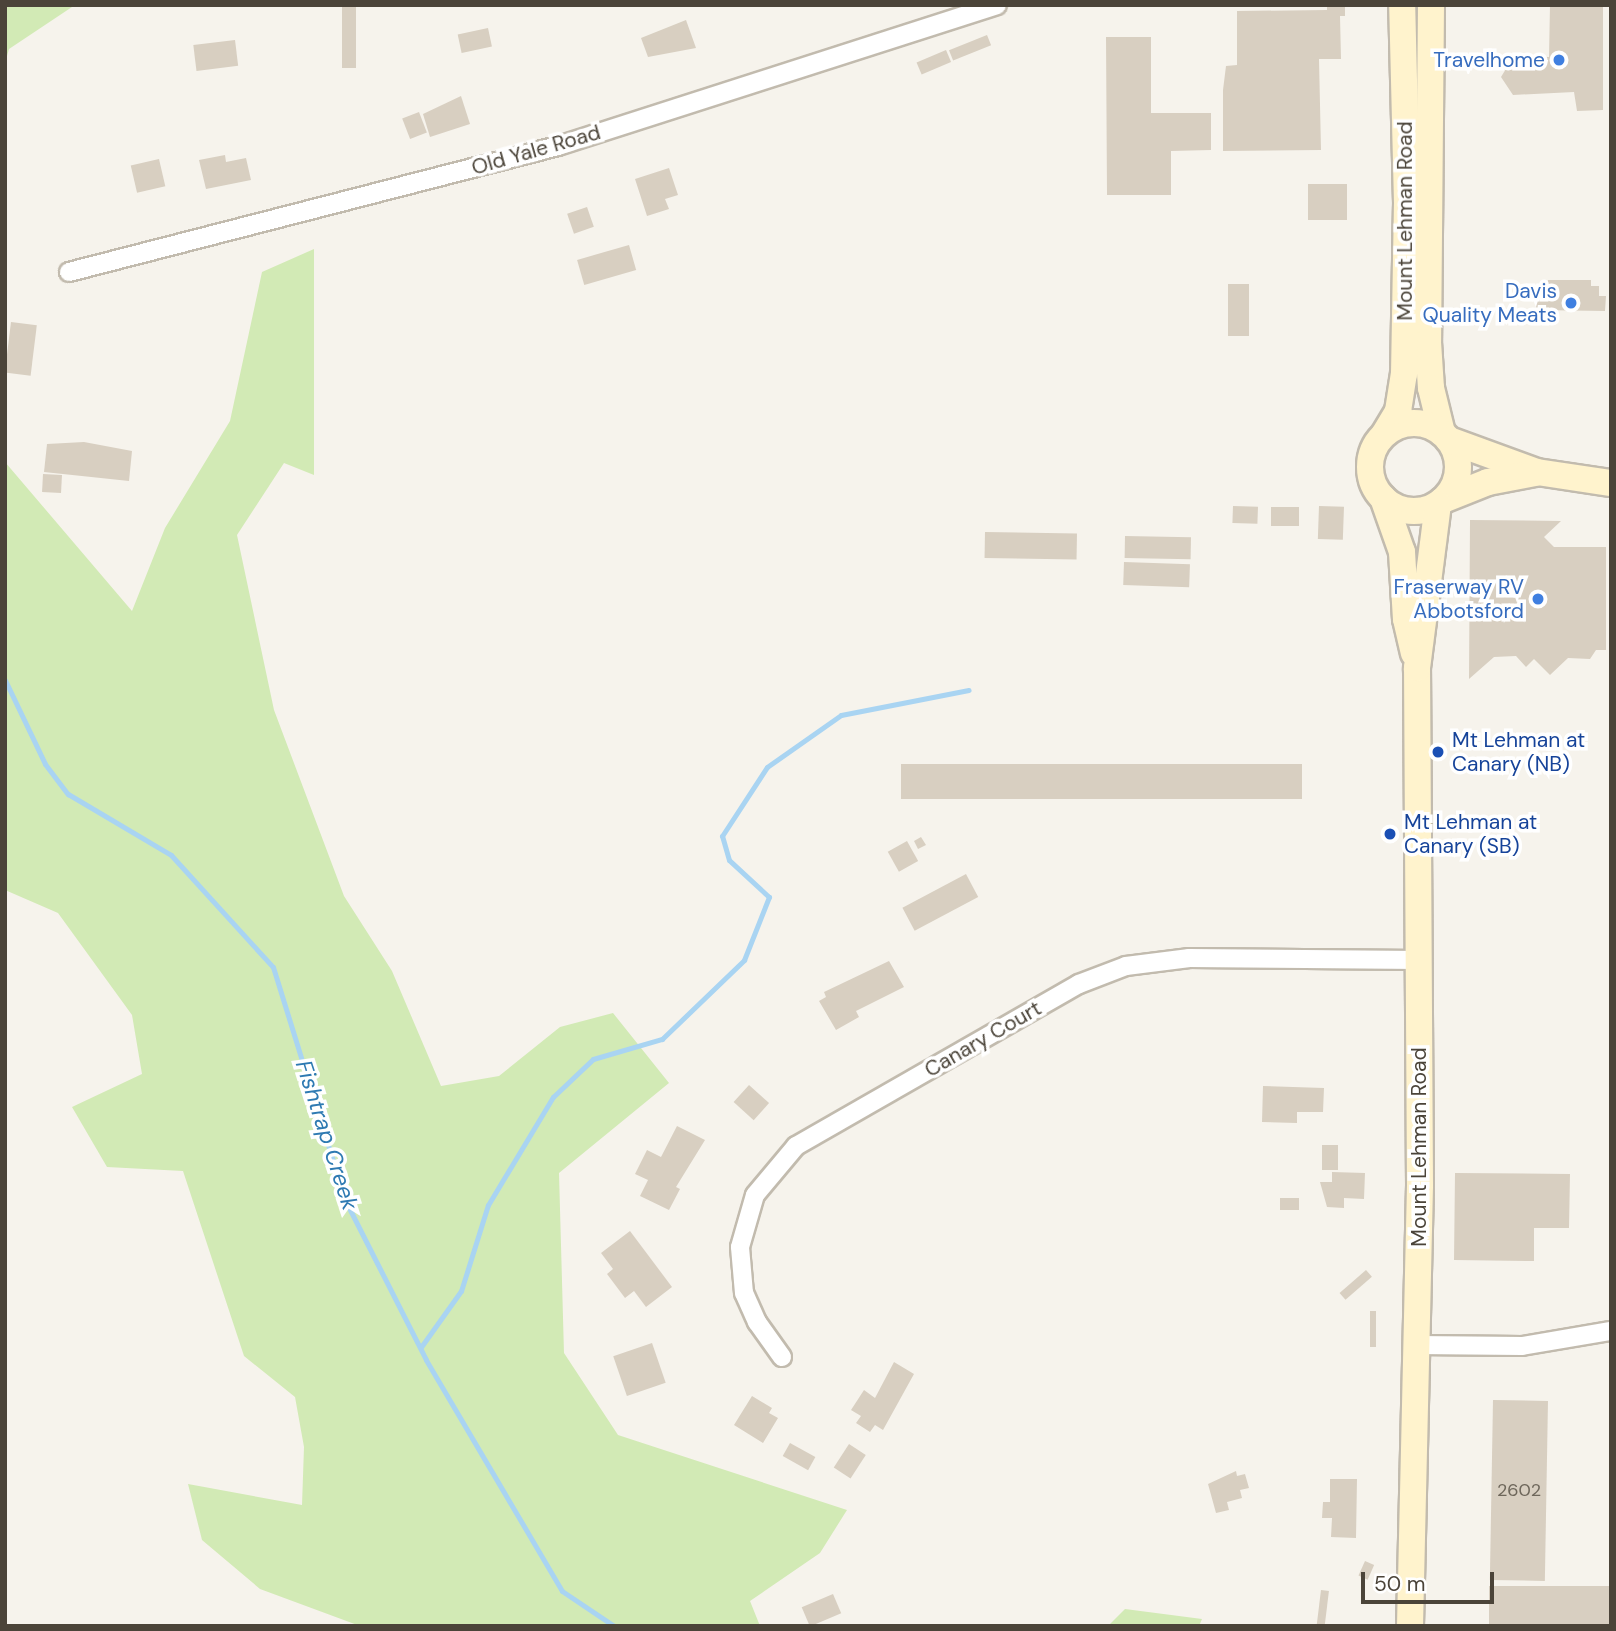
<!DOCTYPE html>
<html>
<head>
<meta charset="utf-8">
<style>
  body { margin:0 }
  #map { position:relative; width:1616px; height:1631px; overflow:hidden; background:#f6f3ec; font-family:"DM Sans",sans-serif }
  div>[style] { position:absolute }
  .green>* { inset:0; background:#d2eab5 }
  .stream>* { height:5px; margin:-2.5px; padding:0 2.5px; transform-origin:2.5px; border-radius:2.5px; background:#a9d4f2 }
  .building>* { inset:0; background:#d8cfc1; transform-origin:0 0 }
  .roads { filter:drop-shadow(2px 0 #c2bbae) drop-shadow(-2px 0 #c2bbae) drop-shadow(0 2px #c2bbae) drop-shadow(0 -2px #c2bbae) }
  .street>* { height:18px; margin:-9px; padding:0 9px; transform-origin:9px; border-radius:9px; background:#fff }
  .secondary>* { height:26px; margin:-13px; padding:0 13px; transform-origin:13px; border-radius:13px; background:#fff3cd }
  .secondary>.ring { margin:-13px; padding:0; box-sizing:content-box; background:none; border:26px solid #fff3cd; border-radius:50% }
  .dots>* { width:19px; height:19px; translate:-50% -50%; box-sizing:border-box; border:4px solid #fff; border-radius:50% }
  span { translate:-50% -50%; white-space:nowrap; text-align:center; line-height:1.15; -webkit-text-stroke:7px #fff; paint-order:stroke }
  .number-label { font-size:18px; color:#6e675b }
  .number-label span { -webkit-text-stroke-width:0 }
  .shop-label { font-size:21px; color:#366cbe }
  .right { translate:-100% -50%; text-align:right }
  .street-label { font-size:21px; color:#4b4439 }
  .transit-label { font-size:21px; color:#164399 }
  .left { translate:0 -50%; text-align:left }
  .water-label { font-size:23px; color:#2e7ab2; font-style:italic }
  .frame { position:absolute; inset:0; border:7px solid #4b4439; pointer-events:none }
  .scale { position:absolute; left:1361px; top:1572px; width:133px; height:32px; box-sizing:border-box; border:4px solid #4b4439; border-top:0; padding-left:9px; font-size:21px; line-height:24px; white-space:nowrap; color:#4b4439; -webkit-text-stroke:5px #fff; paint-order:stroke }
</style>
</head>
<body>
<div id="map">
  <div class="green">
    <i style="clip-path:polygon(5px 5px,75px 5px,9px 49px,5px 63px)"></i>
    <i style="clip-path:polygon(314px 249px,314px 475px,284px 463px,237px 535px,274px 710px,344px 896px,392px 971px,441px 1086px,499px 1076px,560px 1027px,613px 1013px,669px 1083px,559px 1173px,564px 1353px,618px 1435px,847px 1510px,820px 1553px,750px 1601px,760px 1626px,360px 1626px,260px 1589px,202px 1540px,188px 1484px,302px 1505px,304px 1447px,295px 1397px,244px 1356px,183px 1171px,107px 1167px,72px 1107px,142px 1074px,132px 1015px,58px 913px,5px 890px,5px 462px,132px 611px,165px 528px,230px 421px,262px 272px)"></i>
    <i style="clip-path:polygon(1125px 1609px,1202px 1619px,1199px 1626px,1108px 1626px)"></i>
  </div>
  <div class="stream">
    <i style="left:5px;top:680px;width:93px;rotate:64.5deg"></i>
    <i style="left:45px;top:764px;width:38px;rotate:53deg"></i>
    <i style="left:68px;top:794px;width:120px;rotate:30.6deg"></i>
    <i style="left:171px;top:855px;width:151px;rotate:47.7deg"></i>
    <i style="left:273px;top:967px;width:244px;rotate:72.8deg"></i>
    <i style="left:345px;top:1200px;width:179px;rotate:63.1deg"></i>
    <i style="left:426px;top:1360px;width:268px;rotate:59.5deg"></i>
    <i style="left:562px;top:1591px;width:63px;rotate:33.9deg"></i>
    <i style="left:421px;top:1347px;width:69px;rotate:-54.5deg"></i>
    <i style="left:461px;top:1291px;width:90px;rotate:-72.6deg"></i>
    <i style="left:488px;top:1205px;width:126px;rotate:-59deg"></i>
    <i style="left:553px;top:1097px;width:55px;rotate:-43.5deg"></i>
    <i style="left:593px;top:1059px;width:72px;rotate:-16.2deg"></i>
    <i style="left:662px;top:1039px;width:114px;rotate:-43.9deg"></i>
    <i style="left:744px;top:960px;width:68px;rotate:-68.4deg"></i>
    <i style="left:769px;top:897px;width:54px;rotate:-137.2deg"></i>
    <i style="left:729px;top:860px;width:25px;rotate:-106deg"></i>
    <i style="left:722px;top:836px;width:82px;rotate:-56.9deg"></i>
    <i style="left:767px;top:767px;width:90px;rotate:-35.1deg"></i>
    <i style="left:841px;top:715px;width:130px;rotate:-11.1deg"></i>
  </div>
  <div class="building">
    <i style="left:342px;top:5px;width:14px;height:63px"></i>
    <i style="clip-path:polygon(1327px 5px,1345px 5px,1345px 16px,1340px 16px,1341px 59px,1319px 59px,1321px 150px,1223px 151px,1223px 90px,1226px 66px,1237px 65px,1237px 11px,1327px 10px)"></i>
    <i style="clip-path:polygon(1550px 5px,1603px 5px,1603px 110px,1577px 111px,1574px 92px,1513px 95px,1501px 77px,1509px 64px,1515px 65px,1515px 56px,1549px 57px)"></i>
    <i style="clip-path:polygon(686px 20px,696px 48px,648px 57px,641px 38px)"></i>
    <i style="left:488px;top:28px;width:19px;height:31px;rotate:78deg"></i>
    <i style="left:987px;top:35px;width:11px;height:41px;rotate:68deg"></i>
    <i style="clip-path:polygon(1106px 37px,1151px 37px,1151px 113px,1211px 113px,1211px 150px,1171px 151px,1171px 195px,1107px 195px)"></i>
    <i style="left:235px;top:40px;width:26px;height:42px;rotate:83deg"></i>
    <i style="left:946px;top:50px;width:13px;height:32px;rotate:67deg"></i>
    <i style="clip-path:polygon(461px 96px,470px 124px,430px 137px,423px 114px)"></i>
    <i style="left:419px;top:112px;width:22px;height:18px;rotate:69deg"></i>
    <i style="clip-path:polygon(225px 155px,226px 162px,246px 158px,251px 180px,206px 189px,199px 160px)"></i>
    <i style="left:159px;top:159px;width:28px;height:29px;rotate:77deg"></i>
    <i style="clip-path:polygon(669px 168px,678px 195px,665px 199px,669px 209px,647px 216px,635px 179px)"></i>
    <i style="left:1308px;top:184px;width:39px;height:36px"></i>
    <i style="left:587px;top:207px;width:21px;height:21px;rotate:71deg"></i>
    <i style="left:629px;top:245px;width:26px;height:54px;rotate:74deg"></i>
    <i style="clip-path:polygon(1548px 280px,1591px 280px,1591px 286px,1599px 286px,1599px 296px,1606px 296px,1605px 311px,1536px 310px,1537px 287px,1548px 287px)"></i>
    <i style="left:1249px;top:284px;width:52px;height:21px;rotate:90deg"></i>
    <i style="left:11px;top:322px;width:26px;height:51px;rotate:7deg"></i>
    <i style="clip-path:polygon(84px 442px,132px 451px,129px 481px,44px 472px,47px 444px)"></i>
    <i style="left:43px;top:474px;width:19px;height:18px;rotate:3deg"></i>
    <i style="left:1233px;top:506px;width:25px;height:17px;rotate:2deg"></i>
    <i style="left:1319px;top:506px;width:25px;height:33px;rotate:2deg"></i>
    <i style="left:1271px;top:507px;width:28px;height:19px"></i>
    <i style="clip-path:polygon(1470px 520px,1561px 521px,1544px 537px,1554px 547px,1606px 547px,1606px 650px,1596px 650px,1590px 659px,1568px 658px,1550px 675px,1534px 659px,1526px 667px,1516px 656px,1494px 657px,1469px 679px)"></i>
    <i style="left:985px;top:532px;width:92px;height:26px;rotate:1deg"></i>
    <i style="left:1125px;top:536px;width:66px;height:22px;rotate:1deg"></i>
    <i style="left:1124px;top:562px;width:66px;height:23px;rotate:2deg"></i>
    <i style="left:901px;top:764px;width:401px;height:35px"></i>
    <i style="clip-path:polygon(921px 837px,926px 845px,918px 849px,914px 841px)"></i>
    <i style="left:907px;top:841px;width:23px;height:22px;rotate:61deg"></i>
    <i style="left:966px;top:874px;width:26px;height:72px;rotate:62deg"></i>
    <i style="clip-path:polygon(889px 961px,904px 987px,856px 1011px,859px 1017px,836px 1030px,819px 1001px,826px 997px,824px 992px)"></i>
    <i style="left:749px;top:1085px;width:27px;height:23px;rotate:42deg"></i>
    <i style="clip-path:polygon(1263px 1086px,1324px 1088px,1323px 1112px,1297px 1112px,1297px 1123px,1262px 1122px)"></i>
    <i style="clip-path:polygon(677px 1126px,705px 1140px,676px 1187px,680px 1189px,669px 1210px,640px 1196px,648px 1180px,635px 1174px,647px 1150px,661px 1157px)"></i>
    <i style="left:1322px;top:1145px;width:16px;height:25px"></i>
    <i style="clip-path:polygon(1332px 1172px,1365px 1173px,1364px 1199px,1344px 1198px,1344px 1208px,1327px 1207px,1320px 1182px,1332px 1182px)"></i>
    <i style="clip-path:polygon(1455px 1173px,1570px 1174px,1569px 1228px,1534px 1228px,1534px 1261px,1454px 1260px)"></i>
    <i style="left:1280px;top:1198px;width:19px;height:12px"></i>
    <i style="clip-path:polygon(630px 1231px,672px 1287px,646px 1307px,634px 1291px,625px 1298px,607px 1274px,613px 1269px,601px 1253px)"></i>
    <i style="left:1366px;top:1270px;width:9px;height:35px;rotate:49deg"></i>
    <i style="left:1370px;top:1311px;width:6px;height:36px"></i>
    <i style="left:652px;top:1343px;width:42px;height:41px;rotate:71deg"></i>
    <i style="clip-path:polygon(894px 1362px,914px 1374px,883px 1430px,875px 1425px,870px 1432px,856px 1423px,861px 1416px,851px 1410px,864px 1390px,875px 1398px)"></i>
    <i style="clip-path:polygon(752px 1396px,772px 1408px,769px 1413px,778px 1418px,763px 1443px,734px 1425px)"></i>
    <i style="left:1493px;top:1400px;width:55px;height:180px;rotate:1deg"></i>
    <i style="left:790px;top:1443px;width:29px;height:15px;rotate:29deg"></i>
    <i style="left:849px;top:1444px;width:20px;height:28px;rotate:33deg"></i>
    <i style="clip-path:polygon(1236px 1471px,1237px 1476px,1245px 1474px,1249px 1488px,1240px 1490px,1242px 1498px,1227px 1502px,1229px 1510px,1216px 1513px,1208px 1484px)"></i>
    <i style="clip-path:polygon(1330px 1479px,1357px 1479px,1356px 1538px,1331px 1537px,1332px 1518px,1322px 1518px,1323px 1502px,1330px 1502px)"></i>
    <i style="left:1365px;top:1561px;width:10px;height:16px;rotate:24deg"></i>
    <i style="left:1611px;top:1586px;width:40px;height:122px;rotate:90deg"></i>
    <i style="left:1321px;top:1590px;width:8px;height:36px;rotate:7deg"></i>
    <i style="left:833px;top:1594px;width:21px;height:34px;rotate:67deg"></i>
  </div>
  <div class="roads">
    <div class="street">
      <i style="left:69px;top:272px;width:505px;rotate:-14.45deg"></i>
      <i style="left:558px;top:146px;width:461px;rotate:-17.8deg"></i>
      <i style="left:1416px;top:1345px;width:106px;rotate:0.5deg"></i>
      <i style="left:1522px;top:1346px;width:90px;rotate:-9.6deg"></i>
      <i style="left:782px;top:1357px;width:43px;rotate:-125.5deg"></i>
      <i style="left:757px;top:1322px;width:32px;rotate:-114deg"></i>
      <i style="left:744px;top:1293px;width:46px;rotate:-95deg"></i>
      <i style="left:740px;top:1247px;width:54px;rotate:-73.9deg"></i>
      <i style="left:755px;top:1195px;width:64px;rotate:-50.1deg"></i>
      <i style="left:796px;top:1146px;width:326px;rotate:-29.8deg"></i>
      <i style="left:1079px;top:984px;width:50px;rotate:-21deg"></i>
      <i style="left:1126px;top:966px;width:64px;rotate:-7.2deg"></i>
      <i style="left:1189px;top:958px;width:231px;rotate:0.5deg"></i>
    </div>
    <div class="secondary">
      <i style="left:1431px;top:5px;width:337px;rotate:90.5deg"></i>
      <i style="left:1428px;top:342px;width:46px;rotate:86.3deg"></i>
      <i style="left:1431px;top:388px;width:46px;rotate:76.3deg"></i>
      <i class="ring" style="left:1370px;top:423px;width:62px;height:62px"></i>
      <i style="left:1385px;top:433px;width:26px;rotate:-59deg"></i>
      <i style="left:1398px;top:411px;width:37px;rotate:-81deg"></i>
      <i style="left:1404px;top:374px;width:171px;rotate:-89deg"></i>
      <i style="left:1407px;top:203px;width:198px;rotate:-91.4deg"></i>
      <i style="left:1449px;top:440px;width:94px;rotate:20deg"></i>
      <i style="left:1537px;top:472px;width:75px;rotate:8.5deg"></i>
      <i style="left:1383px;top:498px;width:57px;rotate:70.6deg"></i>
      <i style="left:1402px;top:552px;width:67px;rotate:86.6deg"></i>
      <i style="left:1406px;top:619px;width:35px;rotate:77deg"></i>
      <i style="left:1443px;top:500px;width:48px;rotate:-21.8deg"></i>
      <i style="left:1488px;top:482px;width:48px;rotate:-10.8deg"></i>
      <i style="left:1410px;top:1626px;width:441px;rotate:-88.7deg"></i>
      <i style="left:1420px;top:1185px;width:517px;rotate:-90.33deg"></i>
      <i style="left:1417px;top:668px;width:165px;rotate:-82.7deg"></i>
    </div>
  </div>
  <div class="dots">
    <i style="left:1559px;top:60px;background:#3f7fe0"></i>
    <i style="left:1571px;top:303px;background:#3f7fe0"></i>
    <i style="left:1538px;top:599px;background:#3f7fe0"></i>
    <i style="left:1438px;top:752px;background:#1a4fb4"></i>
    <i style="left:1390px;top:834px;background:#1a4fb4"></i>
  </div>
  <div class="number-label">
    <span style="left:1519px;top:1490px">2602</span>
  </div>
  <div class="shop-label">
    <span class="right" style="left:1545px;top:60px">Travelhome</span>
    <span class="right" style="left:1557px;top:303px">Davis<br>Quality Meats</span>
    <span class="right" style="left:1524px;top:599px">Fraserway RV<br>Abbotsford</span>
  </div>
  <div class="street-label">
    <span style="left:536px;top:150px;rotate:-16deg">Old Yale Road</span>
    <span style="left:1405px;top:221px;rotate:-90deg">Mount Lehman Road</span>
    <span style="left:983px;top:1039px;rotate:-30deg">Canary Court</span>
    <span style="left:1419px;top:1147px;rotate:-90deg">Mount Lehman Road</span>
  </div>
  <div class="transit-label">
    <span class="left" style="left:1452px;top:752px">Mt Lehman at<br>Canary (NB)</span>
    <span class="left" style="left:1404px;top:834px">Mt Lehman at<br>Canary (SB)</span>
  </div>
  <div class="water-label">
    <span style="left:327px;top:1135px;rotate:72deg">Fishtrap Creek</span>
  </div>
  <div class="frame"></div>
  <div class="scale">50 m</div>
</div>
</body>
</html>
